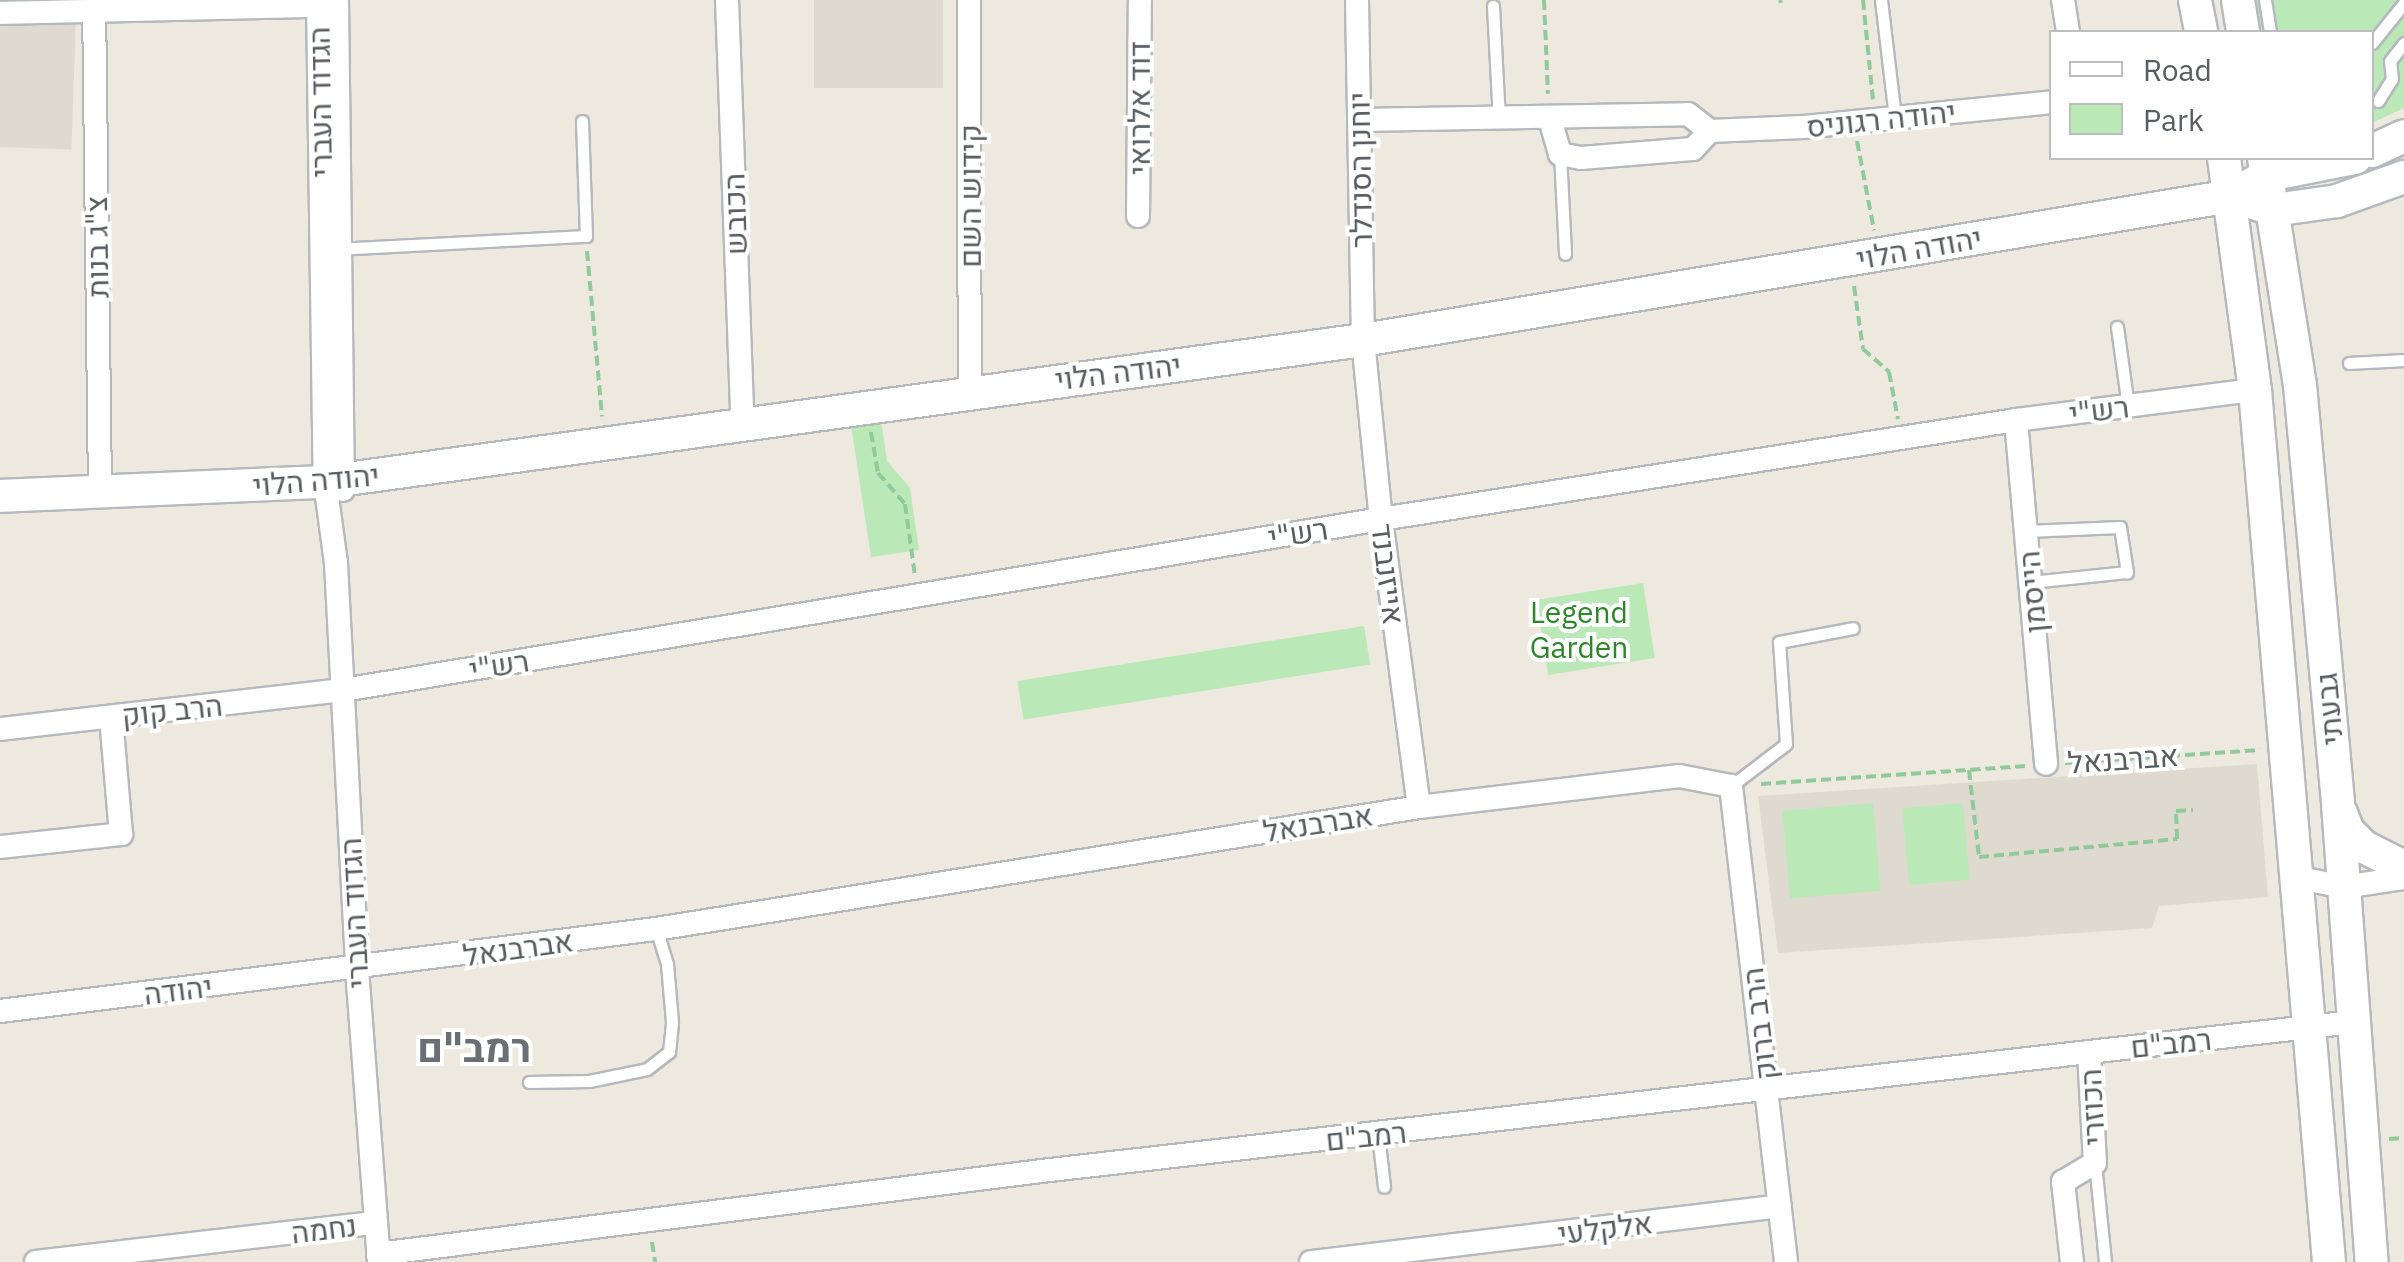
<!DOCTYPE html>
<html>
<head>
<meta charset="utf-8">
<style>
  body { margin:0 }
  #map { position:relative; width:2404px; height:1262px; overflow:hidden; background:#ede9de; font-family:"IBM Plex Sans",Heebo,sans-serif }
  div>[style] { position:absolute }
  .education>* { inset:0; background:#dfdacf; transform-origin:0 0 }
  .green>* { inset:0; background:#bbe8b7; transform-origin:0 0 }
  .path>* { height:4px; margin-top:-2px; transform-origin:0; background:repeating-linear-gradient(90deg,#90c99c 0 10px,transparent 0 15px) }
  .roads { filter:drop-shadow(2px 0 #b5b9be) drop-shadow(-2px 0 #b5b9be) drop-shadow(0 2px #b5b9be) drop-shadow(0 -2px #b5b9be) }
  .lane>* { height:11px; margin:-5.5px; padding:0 5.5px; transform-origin:5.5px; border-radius:5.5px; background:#fff }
  .street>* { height:22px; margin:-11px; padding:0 11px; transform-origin:11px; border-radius:11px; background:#fff }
  .secondary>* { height:32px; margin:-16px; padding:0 16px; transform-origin:16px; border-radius:16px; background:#fff }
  span { translate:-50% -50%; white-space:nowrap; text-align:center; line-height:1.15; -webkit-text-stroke:8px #fff; paint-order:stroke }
  .street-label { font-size:30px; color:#585d62 }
  .park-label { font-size:30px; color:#2e862b }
  .district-label { font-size:40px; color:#696f74; font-weight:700 }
  .legend { position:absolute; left:2049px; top:30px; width:325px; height:130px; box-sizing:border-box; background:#fff; border:2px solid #bcbec0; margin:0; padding:12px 18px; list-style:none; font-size:30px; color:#585d62 }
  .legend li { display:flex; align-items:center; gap:20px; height:50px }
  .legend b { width:50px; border:2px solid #bcbec0 }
</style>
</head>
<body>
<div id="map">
  <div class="education">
    <i style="left:814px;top:0;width:129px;height:88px"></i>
    <i style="left:0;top:17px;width:76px;height:130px;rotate:2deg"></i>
    <i style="clip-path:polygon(2257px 764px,2268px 897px,2159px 906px,2152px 928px,1778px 953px,1758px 796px)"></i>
  </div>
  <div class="green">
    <i style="clip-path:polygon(2254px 0,2404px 0,2404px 108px,2372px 123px,2372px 32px,2258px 32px)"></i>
    <i style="clip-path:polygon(880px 414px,887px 461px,910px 488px,919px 550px,871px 557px,850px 418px)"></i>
    <i style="left:1643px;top:583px;width:76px;height:108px;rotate:81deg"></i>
    <i style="left:1364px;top:626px;width:39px;height:351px;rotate:81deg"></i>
    <i style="left:1873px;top:803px;width:88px;height:91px;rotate:85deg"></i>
    <i style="left:1963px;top:803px;width:77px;height:61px;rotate:85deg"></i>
  </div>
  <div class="path">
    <i style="left:1544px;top:0;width:94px;rotate:87.6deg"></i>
    <i style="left:1863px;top:0;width:100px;rotate:84.3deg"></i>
    <i style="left:1780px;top:3px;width:3px;rotate:-72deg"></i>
    <i style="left:1857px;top:141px;width:91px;rotate:79.2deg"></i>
    <i style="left:587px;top:251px;width:166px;rotate:84.8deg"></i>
    <i style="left:1854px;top:286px;width:64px;rotate:81.9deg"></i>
    <i style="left:1863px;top:349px;width:35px;rotate:41deg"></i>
    <i style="left:1889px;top:372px;width:48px;rotate:79.2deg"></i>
    <i style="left:871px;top:432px;width:42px;rotate:80.3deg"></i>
    <i style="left:878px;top:473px;width:41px;rotate:48.9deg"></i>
    <i style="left:905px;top:504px;width:73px;rotate:82.1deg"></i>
    <i style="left:2065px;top:763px;width:195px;rotate:-3.8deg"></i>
    <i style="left:1969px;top:770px;width:88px;rotate:83.4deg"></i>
    <i style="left:1979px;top:857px;width:199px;rotate:-5.2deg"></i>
    <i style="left:2177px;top:839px;width:28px;rotate:-92deg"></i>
    <i style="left:2176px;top:811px;width:17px;rotate:-3deg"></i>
    <i style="left:1761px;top:784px;width:266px;rotate:-3.9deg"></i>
    <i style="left:2389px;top:1139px;width:15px;rotate:-4deg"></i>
    <i style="left:652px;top:1242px;width:20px;rotate:81deg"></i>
  </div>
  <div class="roads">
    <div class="lane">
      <i style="left:1881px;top:0;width:118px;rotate:83.2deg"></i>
      <i style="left:2265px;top:0;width:32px;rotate:81deg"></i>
      <i style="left:1493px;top:6px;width:113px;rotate:87deg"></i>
      <i style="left:2372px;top:43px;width:51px;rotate:-51.3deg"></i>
      <i style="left:2378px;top:101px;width:26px;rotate:-58deg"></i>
      <i style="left:2392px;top:79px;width:18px;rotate:-96deg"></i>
      <i style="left:2390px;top:61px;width:23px;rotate:-52deg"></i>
      <i style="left:1560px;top:154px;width:100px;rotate:87.1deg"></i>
      <i style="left:336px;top:249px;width:250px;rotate:-3deg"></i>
      <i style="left:586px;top:236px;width:115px;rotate:-92deg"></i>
      <i style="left:2117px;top:327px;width:80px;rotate:82.1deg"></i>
      <i style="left:2349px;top:363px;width:55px;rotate:-3.1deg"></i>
      <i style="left:2026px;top:531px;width:94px;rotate:-2.4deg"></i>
      <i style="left:2120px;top:527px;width:46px;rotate:81.2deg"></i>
      <i style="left:2127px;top:572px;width:97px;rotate:174.1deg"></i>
      <i style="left:1731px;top:786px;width:69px;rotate:-37.4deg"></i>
      <i style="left:1786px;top:744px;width:102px;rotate:-93.9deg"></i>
      <i style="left:1779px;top:642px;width:75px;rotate:-10.7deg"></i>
      <i style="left:529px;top:1082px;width:60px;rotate:-1deg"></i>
      <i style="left:589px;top:1081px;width:59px;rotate:-11.7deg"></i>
      <i style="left:647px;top:1069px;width:28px;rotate:-38deg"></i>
      <i style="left:669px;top:1052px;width:30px;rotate:-84deg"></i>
      <i style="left:672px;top:1022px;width:58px;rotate:-94.9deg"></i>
      <i style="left:667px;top:964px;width:37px;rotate:-107deg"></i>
      <i style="left:1378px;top:1134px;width:53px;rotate:83.5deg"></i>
      <i style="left:2095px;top:1163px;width:100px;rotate:84.2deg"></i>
    </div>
    <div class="street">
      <i style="left:94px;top:0;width:493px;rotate:89.3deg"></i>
      <i style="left:318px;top:0;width:482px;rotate:89.2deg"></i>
      <i style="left:325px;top:482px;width:82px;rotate:82.3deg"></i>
      <i style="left:336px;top:563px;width:407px;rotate:87deg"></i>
      <i style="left:357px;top:969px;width:294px;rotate:85.7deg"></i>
      <i style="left:337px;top:0;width:490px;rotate:89.3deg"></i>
      <i style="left:727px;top:0;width:427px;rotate:87.9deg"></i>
      <i style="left:969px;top:0;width:391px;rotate:89.9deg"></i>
      <i style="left:1357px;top:0;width:340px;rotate:89deg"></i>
      <i style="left:1363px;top:340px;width:180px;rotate:84.3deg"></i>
      <i style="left:1381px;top:519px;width:290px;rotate:82.5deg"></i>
      <i style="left:2063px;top:0;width:32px;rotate:81deg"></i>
      <i style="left:0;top:13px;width:318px;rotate:-1.3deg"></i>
      <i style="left:1550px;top:119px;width:36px;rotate:74deg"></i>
      <i style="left:1560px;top:154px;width:21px;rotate:11deg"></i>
      <i style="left:1581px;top:158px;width:112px;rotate:-4.6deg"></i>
      <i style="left:1693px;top:149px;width:25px;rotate:-47deg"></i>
      <i style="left:1359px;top:120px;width:329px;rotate:-1deg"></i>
      <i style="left:1688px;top:114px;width:28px;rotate:38deg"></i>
      <i style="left:1710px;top:131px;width:93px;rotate:-2.5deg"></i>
      <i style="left:1803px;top:127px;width:250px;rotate:-5.7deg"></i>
      <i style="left:1138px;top:216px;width:216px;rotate:-89.5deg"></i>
      <i style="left:2016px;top:420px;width:345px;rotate:85deg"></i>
      <i style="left:0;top:729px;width:345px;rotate:-6.5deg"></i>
      <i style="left:343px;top:690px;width:1052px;rotate:-9.35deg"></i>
      <i style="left:1381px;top:519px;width:643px;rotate:-8.86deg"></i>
      <i style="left:2016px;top:420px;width:241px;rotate:-7.2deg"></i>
      <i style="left:0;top:847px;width:122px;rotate:-6.1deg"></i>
      <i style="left:121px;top:834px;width:117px;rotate:-94.9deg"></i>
      <i style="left:2296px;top:877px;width:48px;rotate:12deg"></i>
      <i style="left:2343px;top:887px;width:62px;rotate:-8.4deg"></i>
      <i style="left:0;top:1011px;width:661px;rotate:-7.13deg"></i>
      <i style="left:656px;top:929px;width:773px;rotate:-9.08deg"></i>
      <i style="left:1419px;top:807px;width:262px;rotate:-6.8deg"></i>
      <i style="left:1679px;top:776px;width:53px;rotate:10.9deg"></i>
      <i style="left:1731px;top:786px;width:479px;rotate:83.4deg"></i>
      <i style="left:378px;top:1254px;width:677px;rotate:-7.13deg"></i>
      <i style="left:1050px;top:1170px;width:1312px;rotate:-6.48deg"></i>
      <i style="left:36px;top:1262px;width:340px;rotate:-6.6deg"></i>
      <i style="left:1311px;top:1262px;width:472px;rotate:-6.8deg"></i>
      <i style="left:2072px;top:1262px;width:81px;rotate:-96.4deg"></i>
      <i style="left:2063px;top:1182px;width:37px;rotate:-31deg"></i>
      <i style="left:2095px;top:1163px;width:111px;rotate:-93.1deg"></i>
    </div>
    <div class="secondary">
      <i style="left:2195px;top:0;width:33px;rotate:79deg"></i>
      <i style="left:2238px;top:0;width:32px;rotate:81deg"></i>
      <i style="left:2372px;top:151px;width:35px;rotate:-25deg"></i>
      <i style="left:2224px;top:158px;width:234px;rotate:82.4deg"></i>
      <i style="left:2255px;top:390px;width:875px;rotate:85.15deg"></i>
      <i style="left:2264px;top:158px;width:230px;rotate:81deg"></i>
      <i style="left:2300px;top:385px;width:421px;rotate:84.8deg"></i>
      <i style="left:2338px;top:804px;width:459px;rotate:85.8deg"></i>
      <i style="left:2254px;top:203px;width:21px;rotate:19deg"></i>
      <i style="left:2274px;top:210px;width:64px;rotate:-8.1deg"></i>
      <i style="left:2337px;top:201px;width:71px;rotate:-19.7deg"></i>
      <i style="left:0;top:496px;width:325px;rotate:-2.5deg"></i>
      <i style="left:325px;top:482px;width:1048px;rotate:-7.79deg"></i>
      <i style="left:1363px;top:340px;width:880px;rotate:-9.42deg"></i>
      <i style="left:2231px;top:196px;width:43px;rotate:-29.6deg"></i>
      <i style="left:2268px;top:175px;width:89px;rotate:-11.1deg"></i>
      <i style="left:2341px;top:813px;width:19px;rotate:69deg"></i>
      <i style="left:2348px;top:831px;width:23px;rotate:45deg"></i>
      <i style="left:2364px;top:847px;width:45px;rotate:26.6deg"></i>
    </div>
  </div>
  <div class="street-label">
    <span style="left:320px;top:102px;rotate:-91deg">הגדוד העברי</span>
    <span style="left:1139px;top:108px;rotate:-90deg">דוד אלרואי</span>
    <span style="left:1881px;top:119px;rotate:-6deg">יהודה רגוניס</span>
    <span style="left:1360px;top:170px;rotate:-91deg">יוחנן הסנדלר</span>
    <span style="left:970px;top:196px;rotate:-90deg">קידוש השם</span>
    <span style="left:735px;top:214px;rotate:-92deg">הכובש</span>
    <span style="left:97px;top:247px;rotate:-91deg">צ"ג בנות</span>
    <span style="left:1919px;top:248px;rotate:-10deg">יהודה הלוי</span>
    <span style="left:1118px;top:372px;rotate:-7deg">יהודה הלוי</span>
    <span style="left:2099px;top:410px;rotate:-7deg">רש"י</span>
    <span style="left:316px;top:480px;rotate:-5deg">יהודה הלוי</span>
    <span style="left:1298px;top:533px;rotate:-9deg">רש"י</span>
    <span style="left:1388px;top:574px;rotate:83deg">אייזנבנד</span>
    <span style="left:2032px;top:592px;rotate:-95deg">הייסמן</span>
    <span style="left:499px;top:665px;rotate:-9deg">רש"י</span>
    <span style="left:2329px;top:709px;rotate:-95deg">גבעתי</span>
    <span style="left:172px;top:710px;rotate:-6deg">הרב קוק</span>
    <span style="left:2123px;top:759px;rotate:-4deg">אברבנאל</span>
    <span style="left:1318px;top:823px;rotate:-9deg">אברבנאל</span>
    <span style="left:354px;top:913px;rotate:-93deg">הגדוד העברי</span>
    <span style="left:518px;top:948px;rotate:-8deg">אברבנאל</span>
    <span style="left:178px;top:990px;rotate:-7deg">יהודה</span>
    <span style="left:1759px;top:1024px;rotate:-97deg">הרב ברוק</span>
    <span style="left:2171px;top:1043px;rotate:-6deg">רמב"ם</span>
    <span style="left:2092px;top:1107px;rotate:-93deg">הכוזרי</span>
    <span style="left:1366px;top:1136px;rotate:-6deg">רמב"ם</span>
    <span style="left:1605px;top:1228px;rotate:-7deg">אלקלעי</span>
    <span style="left:324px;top:1229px;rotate:-7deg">נחמה</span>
  </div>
  <div class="park-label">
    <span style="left:1579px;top:629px">Legend<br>Garden</span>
  </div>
  <div class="district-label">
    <span style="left:474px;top:1047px">רמב"ם</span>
  </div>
  <ul class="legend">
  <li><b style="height:12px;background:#fff"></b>Road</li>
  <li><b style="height:28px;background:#bbe8b7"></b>Park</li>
  </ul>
</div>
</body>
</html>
